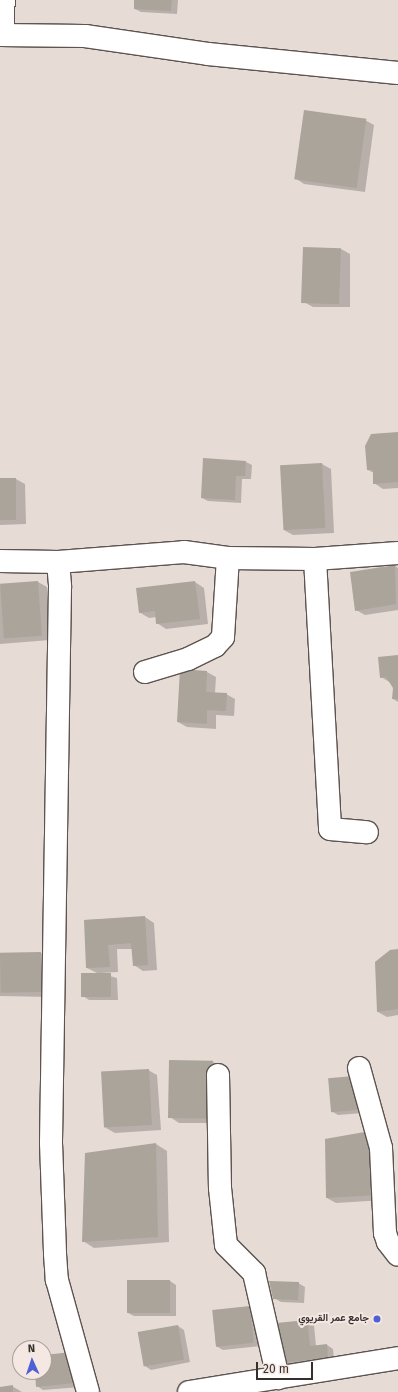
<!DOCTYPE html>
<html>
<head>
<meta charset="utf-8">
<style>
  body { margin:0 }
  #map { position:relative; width:398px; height:1392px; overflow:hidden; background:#e7dbd6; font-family:"Fira Sans",Vazirmatn,sans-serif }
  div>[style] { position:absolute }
  .shadow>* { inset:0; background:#0003 }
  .building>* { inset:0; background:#aaa49b; transform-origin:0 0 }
  .roads { filter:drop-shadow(1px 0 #5d534f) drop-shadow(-1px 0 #5d534f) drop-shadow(0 1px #5d534f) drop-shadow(0 -1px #5d534f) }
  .minor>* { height:22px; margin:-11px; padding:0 11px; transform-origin:11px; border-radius:11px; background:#fff }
  .dots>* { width:11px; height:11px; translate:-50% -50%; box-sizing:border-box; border:2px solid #f5e8e3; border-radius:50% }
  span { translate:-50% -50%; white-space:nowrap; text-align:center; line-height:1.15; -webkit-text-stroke:3.5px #f5e8e3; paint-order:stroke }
  .poi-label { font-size:10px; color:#35302e; font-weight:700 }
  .right { translate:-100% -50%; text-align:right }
  .north { position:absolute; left:12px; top:1340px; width:40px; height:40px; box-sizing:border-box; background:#f5e8e3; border:1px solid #a89e9b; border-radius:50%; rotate:357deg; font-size:11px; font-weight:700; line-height:16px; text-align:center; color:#35302e }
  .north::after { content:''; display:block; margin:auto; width:14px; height:18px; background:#4f60d5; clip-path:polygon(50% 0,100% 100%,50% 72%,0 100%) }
  .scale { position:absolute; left:256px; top:1362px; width:57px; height:18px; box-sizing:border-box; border:2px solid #35302e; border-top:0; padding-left:5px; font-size:12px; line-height:14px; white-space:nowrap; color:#35302e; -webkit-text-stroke:3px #f5e8e3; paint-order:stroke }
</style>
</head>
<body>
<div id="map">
  <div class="shadow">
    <i style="clip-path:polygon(135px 0,178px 0,177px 14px,141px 12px,135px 9px)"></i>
    <i style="clip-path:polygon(365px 120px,374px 125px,365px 192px,304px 184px,295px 178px)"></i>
    <i style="clip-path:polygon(341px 249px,350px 254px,350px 307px,313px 307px,304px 302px)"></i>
    <i style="clip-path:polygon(398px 433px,398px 488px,383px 489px,374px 483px,374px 473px,368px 470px)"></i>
    <i style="clip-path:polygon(246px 462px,252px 465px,251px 479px,242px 479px,241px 503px,208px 501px,202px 498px)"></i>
    <i style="clip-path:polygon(322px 464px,331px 469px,334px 533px,293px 535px,284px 530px)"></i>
    <i style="clip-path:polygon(0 479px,16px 479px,25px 484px,26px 524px,0 525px)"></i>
    <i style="clip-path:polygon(395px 566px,398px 568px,398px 610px,365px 615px,356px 610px,351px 573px)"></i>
    <i style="clip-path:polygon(38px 582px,47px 587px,50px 640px,0 644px,0 585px)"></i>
    <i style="clip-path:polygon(195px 582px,204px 588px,208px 624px,166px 629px,157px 623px,157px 617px,149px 618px,139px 612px)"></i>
    <i style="clip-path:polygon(398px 656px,398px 702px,393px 699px,394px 688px,391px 683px,381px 677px)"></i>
    <i style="clip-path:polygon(207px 672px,216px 677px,215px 693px,226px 694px,235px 699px,234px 716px,216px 715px,216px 729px,187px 727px,178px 722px)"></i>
    <i style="clip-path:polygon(145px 917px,154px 923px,157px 970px,143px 971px,134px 965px,133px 949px,117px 949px,118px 972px,100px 973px,117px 978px,118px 1000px,89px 1000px,83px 996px,99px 974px,87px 968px,85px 920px)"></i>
    <i style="clip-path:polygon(398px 950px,398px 1015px,387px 1017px,378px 1012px)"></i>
    <i style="clip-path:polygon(41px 953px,50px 958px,51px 997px,0 996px,0 954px)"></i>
    <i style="clip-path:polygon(213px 1062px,222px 1067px,221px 1123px,179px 1123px,170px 1117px)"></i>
    <i style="clip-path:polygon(148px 1070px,157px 1075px,161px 1130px,115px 1133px,106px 1128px)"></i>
    <i style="clip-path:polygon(354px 1077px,363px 1113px,338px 1115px,331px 1111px)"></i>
    <i style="clip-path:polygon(326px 1140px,385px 1200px,336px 1203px,327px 1198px)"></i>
    <i style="clip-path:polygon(156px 1144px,167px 1151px,169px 1242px,94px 1248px,83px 1241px,86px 1154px)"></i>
    <i style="clip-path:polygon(170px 1281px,176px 1285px,176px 1316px,134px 1316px,128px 1313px)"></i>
    <i style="clip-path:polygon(298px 1283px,305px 1287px,304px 1303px,281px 1302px,274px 1298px)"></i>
    <i style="clip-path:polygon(250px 1307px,256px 1311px,260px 1346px,223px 1350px,216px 1346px,213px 1311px)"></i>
    <i style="clip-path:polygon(307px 1321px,314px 1325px,316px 1346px,327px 1345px,333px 1349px,334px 1361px,287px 1366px,281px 1362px,277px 1324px)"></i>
    <i style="clip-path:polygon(178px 1326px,184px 1330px,190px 1362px,151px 1370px,145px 1366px)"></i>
    <i style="clip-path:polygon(44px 1356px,81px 1387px,43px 1390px,37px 1386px,36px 1372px,44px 1372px)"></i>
    <i style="clip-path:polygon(12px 1386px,22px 1392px,0 1392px,0 1388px)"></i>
  </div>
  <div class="building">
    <i style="clip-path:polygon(134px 0,172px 0,171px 11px,134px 9px)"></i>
    <i style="left:304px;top:110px;width:63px;height:70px;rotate:8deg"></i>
    <i style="left:303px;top:247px;width:38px;height:56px;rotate:2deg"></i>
    <i style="clip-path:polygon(398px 432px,398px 482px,373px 484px,373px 470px,367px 470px,365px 446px,371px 434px)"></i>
    <i style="clip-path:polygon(203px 458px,246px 461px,245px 476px,236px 476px,235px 500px,201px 498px)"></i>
    <i style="left:322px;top:463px;width:65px;height:42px;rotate:87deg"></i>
    <i style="left:0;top:478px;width:16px;height:42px"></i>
    <i style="clip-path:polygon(395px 565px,396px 604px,355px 611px,350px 572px)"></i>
    <i style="left:38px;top:581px;width:55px;height:38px;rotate:86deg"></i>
    <i style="clip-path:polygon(195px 581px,200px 619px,156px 624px,155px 611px,139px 613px,136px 588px)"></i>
    <i style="clip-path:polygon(398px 655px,398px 699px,392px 699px,393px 688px,386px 677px,380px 678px,378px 657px)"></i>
    <i style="clip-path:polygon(180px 669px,207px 671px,206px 692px,227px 693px,226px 711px,207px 710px,207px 724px,177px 722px)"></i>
    <i style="clip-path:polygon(145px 916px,148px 965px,133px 966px,131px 943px,108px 945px,110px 967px,86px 968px,84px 920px)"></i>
    <i style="clip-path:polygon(398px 949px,398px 1009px,377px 1012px,375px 962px,390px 950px)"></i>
    <i style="left:41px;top:952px;width:40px;height:41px;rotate:89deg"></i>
    <i style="left:81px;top:973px;width:30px;height:24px"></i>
    <i style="left:169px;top:1060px;width:44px;height:58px;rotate:1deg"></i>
    <i style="left:149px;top:1069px;width:56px;height:48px;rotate:87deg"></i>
    <i style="left:354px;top:1076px;width:34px;height:26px;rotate:85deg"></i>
    <i style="clip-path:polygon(370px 1131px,377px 1195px,326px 1198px,325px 1139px)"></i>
    <i style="clip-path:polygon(156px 1143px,158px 1237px,82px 1242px,85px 1153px)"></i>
    <i style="left:127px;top:1280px;width:43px;height:33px"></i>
    <i style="clip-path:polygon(269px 1281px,299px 1282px,298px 1300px,273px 1299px)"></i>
    <i style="left:250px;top:1306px;width:37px;height:38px;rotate:84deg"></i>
    <i style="clip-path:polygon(307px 1320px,310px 1346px,327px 1344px,328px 1358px,280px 1363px,276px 1323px)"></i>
    <i style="left:178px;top:1325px;width:35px;height:41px;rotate:80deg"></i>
    <i style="clip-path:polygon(72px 1352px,75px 1383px,36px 1387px,35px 1372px,44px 1372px,44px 1355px)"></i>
    <i style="clip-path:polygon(13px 1385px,13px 1392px,0 1392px,0 1387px)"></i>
  </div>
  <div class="roads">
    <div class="minor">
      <i style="left:0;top:35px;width:85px;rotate:0.7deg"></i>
      <i style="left:85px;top:36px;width:124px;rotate:8.3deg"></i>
      <i style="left:208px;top:54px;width:191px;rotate:5.7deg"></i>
      <i style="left:2px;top:35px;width:35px;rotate:-87deg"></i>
      <i style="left:315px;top:559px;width:270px;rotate:86.8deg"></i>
      <i style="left:330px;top:829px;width:37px;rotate:5deg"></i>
      <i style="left:0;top:561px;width:58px;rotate:1deg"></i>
      <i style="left:58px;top:562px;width:126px;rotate:-4.5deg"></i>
      <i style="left:184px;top:552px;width:44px;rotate:7.8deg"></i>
      <i style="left:228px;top:558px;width:87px;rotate:0.7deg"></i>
      <i style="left:315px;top:559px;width:83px;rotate:-4.1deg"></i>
      <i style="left:58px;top:562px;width:25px;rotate:85deg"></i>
      <i style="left:60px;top:587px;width:556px;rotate:90.93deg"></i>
      <i style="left:51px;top:1143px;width:111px;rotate:87.9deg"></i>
      <i style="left:55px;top:1254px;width:26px;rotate:86deg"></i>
      <i style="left:57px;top:1280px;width:116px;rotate:74.5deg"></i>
      <i style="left:145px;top:672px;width:45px;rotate:-16.8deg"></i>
      <i style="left:188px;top:659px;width:30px;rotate:-26deg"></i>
      <i style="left:215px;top:646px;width:12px;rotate:-48deg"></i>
      <i style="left:223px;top:637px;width:79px;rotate:-86.4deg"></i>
      <i style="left:359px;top:1068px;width:83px;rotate:74.6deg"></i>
      <i style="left:381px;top:1148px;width:85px;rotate:87.3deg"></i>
      <i style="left:385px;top:1233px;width:9px;rotate:72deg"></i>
      <i style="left:388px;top:1242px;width:16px;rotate:52deg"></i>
      <i style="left:218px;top:1075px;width:113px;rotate:89deg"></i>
      <i style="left:220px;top:1188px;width:57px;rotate:84deg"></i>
      <i style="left:226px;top:1245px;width:40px;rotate:45deg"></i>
      <i style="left:254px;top:1273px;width:108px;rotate:77.1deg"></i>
      <i style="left:189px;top:1392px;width:212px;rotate:-9.2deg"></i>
    </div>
  </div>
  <div class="dots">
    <i style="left:377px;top:1319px;background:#4f60d5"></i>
  </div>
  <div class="poi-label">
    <span class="right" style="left:369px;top:1319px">جامع عمر القريوي</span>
  </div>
  <div class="north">N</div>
  <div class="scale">20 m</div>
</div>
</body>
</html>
